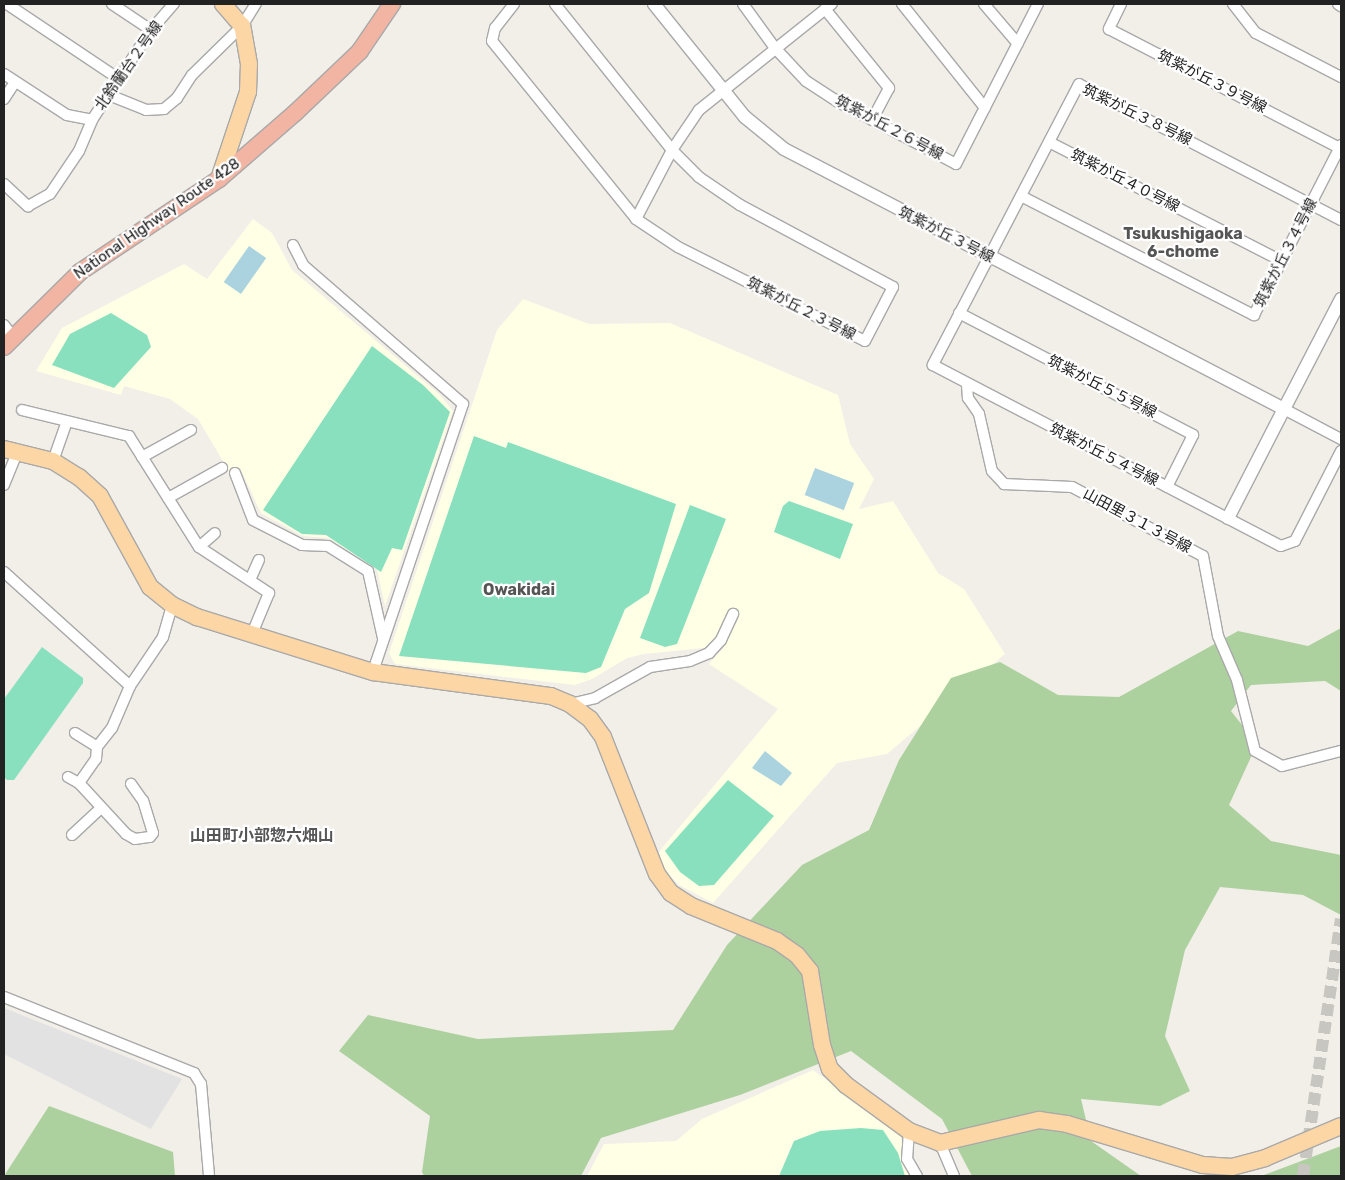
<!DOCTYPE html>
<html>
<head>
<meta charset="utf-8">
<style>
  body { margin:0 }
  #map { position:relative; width:1345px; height:1180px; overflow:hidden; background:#f2efe9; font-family:Rubik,"Noto Sans JP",sans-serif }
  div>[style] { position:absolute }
  .education>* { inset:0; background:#ffffe5 }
  .forest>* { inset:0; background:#add19e }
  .pitch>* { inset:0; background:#88e0be }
  .parking>* { inset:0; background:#e2e2e2 }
  .water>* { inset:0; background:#aad3df; transform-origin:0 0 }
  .tertiary-tunnel>* { height:12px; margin-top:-6px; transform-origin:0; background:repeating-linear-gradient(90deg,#c8c6c1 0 12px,transparent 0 18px) }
  .roads { filter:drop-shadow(1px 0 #a9a9a9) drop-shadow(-1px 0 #a9a9a9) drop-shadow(0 1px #a9a9a9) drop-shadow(0 -1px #a9a9a9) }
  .minor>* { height:10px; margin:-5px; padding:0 5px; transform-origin:5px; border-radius:5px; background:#fff }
  .tertiary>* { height:12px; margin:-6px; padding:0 6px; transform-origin:6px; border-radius:6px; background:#fff }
  .primary>* { height:16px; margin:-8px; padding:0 8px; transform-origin:8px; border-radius:8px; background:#fcd6a4 }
  .trunk>* { height:16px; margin:-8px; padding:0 8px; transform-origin:8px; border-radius:8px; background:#f2b4a3 }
  span { translate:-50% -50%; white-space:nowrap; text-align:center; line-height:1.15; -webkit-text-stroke:4.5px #fff; paint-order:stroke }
  .street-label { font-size:15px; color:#222 }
  .neighbourhood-label { font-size:16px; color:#555; font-weight:700 }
  .frame { position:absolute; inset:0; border:5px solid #222; pointer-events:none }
</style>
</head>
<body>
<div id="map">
  <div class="education">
    <i style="clip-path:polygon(253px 219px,272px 233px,292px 270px,439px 394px,453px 411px,385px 606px,377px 569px,329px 538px,303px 536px,261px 513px,240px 468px,230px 473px,198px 419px,170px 399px,124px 386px,121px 395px,36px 371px,62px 328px,184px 264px,207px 279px)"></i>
    <i style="clip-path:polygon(523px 299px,589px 324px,670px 323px,838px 395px,850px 444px,874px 479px,859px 509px,893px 501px,938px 573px,964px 589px,1005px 654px,887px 754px,837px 763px,713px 903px,679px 885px,665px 871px,658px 853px,778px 709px,709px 664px,724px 647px,740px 615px,728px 610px,715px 638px,704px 648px,644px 654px,627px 658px,592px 679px,575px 685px,395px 664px,389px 653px,497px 330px)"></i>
    <i style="clip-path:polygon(813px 1070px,901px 1134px,903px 1162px,910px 1176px,587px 1176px,604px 1144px,676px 1141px,702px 1119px)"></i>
  </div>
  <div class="forest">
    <i style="clip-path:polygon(1341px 628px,1341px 691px,1325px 681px,1251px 685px,1231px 711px,1257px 744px,1229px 805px,1271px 841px,1341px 855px,1341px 915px,1303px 895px,1220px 887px,1185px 950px,1165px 1036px,1190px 1091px,1160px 1106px,1081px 1099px,1091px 1141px,1141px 1176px,972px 1176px,942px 1119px,851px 1051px,740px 1095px,601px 1138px,581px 1176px,424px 1176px,422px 1172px,430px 1116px,339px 1051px,368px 1015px,478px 1039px,673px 1030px,727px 945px,802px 865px,869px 830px,899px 760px,951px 678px,1000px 662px,1058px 695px,1119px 697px,1238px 631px,1308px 646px)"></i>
    <i style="clip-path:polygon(49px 1106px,173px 1152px,175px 1176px,4px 1176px)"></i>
    <i style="clip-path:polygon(1341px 1146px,1341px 1176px,1261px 1176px)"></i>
  </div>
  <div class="pitch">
    <i style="clip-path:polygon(111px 313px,147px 335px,151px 347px,114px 388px,52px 365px,70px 334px)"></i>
    <i style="clip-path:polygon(372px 346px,423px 385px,450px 412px,402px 550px,392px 548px,381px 572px,326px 535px,302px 534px,263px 510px)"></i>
    <i style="clip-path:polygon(474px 436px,506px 448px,508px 442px,676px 504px,649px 593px,625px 609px,601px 667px,586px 673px,399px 656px)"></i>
    <i style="clip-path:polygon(789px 501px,853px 524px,840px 559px,774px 532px,783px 506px)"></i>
    <i style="clip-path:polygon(690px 505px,726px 519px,677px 644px,665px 647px,640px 638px)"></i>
    <i style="clip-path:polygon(42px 647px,83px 678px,83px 683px,14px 780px,7px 780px,4px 777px,4px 699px)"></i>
    <i style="clip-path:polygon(728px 780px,774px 816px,714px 885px,699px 886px,680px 872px,665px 851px)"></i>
    <i style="clip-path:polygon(861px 1128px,883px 1130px,898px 1153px,905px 1176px,779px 1176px,794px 1141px,820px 1131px)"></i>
  </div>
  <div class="parking">
    <i style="clip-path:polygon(4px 1008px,182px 1079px,151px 1129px,4px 1054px)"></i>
  </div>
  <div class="water">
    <i style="left:249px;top:246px;width:21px;height:44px;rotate:35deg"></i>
    <i style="left:815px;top:468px;width:42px;height:29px;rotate:21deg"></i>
    <i style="clip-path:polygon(765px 751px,792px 773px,781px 786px,752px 768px)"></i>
  </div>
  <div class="tertiary-tunnel">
    <i style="left:1303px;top:1176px;width:260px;rotate:-81.6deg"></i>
  </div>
  <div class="roads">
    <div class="minor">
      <i style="left:7px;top:4px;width:135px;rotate:33.8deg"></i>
      <i style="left:112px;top:4px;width:47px;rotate:33.7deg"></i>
      <i style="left:514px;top:4px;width:31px;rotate:128deg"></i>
      <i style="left:495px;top:28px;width:13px;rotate:103deg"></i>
      <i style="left:492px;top:41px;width:229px;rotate:51deg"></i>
      <i style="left:636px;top:219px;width:50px;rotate:33.7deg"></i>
      <i style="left:678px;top:247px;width:209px;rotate:26.7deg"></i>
      <i style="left:865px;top:341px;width:61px;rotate:-62.6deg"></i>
      <i style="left:893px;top:287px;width:174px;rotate:-151.8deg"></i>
      <i style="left:740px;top:205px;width:50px;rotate:-145.7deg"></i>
      <i style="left:699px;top:177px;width:38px;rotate:-135deg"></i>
      <i style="left:672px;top:150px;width:187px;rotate:-128.7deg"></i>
      <i style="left:743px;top:4px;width:54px;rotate:54deg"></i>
      <i style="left:775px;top:48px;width:45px;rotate:46.8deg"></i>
      <i style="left:806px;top:81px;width:38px;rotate:33deg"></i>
      <i style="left:838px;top:102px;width:133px;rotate:27.7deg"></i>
      <i style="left:956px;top:164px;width:180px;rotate:-62.9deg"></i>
      <i style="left:902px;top:4px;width:133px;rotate:51.4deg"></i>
      <i style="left:984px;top:4px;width:52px;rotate:49.6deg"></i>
      <i style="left:1121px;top:4px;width:28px;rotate:116deg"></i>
      <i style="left:1109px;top:29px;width:260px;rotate:27.3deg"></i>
      <i style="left:1233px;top:4px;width:37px;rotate:52deg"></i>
      <i style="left:1256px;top:33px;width:96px;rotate:27.4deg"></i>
      <i style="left:1338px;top:4px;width:4px;rotate:34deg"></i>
      <i style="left:825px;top:9px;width:102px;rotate:51deg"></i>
      <i style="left:889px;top:88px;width:36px;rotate:118deg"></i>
      <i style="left:4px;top:74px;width:75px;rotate:33.1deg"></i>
      <i style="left:67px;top:115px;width:25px;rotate:11deg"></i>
      <i style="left:92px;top:120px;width:108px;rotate:-56.8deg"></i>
      <i style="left:151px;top:30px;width:35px;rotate:-49deg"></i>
      <i style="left:109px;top:95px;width:40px;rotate:22deg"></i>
      <i style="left:146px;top:110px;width:18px;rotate:-3deg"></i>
      <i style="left:164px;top:109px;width:17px;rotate:-40deg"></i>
      <i style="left:177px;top:98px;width:27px;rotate:-57deg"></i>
      <i style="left:192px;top:75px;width:70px;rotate:-44.4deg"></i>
      <i style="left:242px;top:26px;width:26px;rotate:-58deg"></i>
      <i style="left:4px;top:99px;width:20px;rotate:-57deg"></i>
      <i style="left:1049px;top:142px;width:262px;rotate:27.1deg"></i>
      <i style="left:4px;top:184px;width:33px;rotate:43deg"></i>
      <i style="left:28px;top:206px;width:25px;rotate:-29deg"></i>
      <i style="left:50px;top:194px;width:52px;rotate:-56deg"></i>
      <i style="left:79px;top:151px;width:34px;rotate:-67deg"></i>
      <i style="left:1021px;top:196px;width:262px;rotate:27.1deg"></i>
      <i style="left:1254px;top:315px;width:191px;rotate:-62.9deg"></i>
      <i style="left:636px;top:219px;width:78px;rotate:-62.4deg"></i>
      <i style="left:672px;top:150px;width:48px;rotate:-56deg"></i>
      <i style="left:699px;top:110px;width:170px;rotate:-38.6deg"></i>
      <i style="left:1341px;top:220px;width:295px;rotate:-152.6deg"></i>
      <i style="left:1079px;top:84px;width:317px;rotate:117.5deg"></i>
      <i style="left:933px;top:365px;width:392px;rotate:27.5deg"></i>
      <i style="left:1281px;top:546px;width:15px;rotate:-20deg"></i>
      <i style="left:1295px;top:541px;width:101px;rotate:-62.9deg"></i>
      <i style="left:293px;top:245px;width:22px;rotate:63deg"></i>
      <i style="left:303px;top:265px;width:212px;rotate:41deg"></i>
      <i style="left:463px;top:404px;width:283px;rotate:108.6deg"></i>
      <i style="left:959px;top:313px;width:264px;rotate:27.5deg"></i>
      <i style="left:1193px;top:435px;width:58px;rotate:116.6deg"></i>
      <i style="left:4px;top:325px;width:15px;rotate:53deg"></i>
      <i style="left:967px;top:385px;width:13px;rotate:86deg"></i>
      <i style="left:968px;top:398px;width:19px;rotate:55deg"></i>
      <i style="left:979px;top:414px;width:58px;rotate:77.2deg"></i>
      <i style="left:992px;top:471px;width:18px;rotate:47deg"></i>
      <i style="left:1004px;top:484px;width:68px;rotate:2.5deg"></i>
      <i style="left:1072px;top:487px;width:148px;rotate:27.8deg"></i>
      <i style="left:1203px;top:556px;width:81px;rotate:79.4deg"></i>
      <i style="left:1218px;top:636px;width:48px;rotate:66.6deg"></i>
      <i style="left:1237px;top:680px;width:73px;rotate:75.8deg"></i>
      <i style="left:1255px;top:751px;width:31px;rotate:29deg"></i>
      <i style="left:1282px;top:766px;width:61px;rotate:-14.3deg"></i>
      <i style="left:1284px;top:409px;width:64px;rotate:27.8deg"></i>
      <i style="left:22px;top:410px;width:110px;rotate:13.7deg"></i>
      <i style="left:129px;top:436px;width:131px;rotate:57.8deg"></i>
      <i style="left:199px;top:547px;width:84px;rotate:33.3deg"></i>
      <i style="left:269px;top:593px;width:47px;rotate:112.7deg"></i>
      <i style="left:142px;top:457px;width:56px;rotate:-28.9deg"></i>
      <i style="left:53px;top:461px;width:42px;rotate:-70.7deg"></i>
      <i style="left:235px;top:473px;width:50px;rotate:69deg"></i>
      <i style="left:253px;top:520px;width:55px;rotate:27deg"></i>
      <i style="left:302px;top:545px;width:26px;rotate:2deg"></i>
      <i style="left:328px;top:546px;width:47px;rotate:32deg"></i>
      <i style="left:368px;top:571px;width:69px;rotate:77.4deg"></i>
      <i style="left:4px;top:485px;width:35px;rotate:-68deg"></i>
      <i style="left:168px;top:498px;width:62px;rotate:-29.1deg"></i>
      <i style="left:199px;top:547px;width:21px;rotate:-41deg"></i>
      <i style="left:4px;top:572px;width:170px;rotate:42.1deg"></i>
      <i style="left:250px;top:580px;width:22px;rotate:-66deg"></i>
      <i style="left:570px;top:704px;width:26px;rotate:-13deg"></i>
      <i style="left:595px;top:698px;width:63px;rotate:-29.4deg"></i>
      <i style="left:650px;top:667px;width:40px;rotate:-8.5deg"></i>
      <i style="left:690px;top:661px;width:21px;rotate:-23deg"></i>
      <i style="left:709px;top:653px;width:18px;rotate:-47deg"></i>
      <i style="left:721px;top:640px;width:29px;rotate:-65deg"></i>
      <i style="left:75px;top:733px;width:26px;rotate:32deg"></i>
      <i style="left:68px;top:777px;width:13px;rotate:29deg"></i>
      <i style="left:79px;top:783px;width:69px;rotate:47.3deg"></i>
      <i style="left:126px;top:834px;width:10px;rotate:29deg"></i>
      <i style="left:135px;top:839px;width:15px;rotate:-8deg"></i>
      <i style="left:150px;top:837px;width:5px;rotate:-53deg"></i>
      <i style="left:153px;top:833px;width:34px;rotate:-107deg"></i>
      <i style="left:143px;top:801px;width:21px;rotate:-125deg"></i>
      <i style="left:79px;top:783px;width:29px;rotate:-55deg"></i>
      <i style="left:96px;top:759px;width:12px;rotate:-85deg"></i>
      <i style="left:97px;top:747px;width:24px;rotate:-52deg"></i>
      <i style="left:112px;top:728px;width:46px;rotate:-66.8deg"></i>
      <i style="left:130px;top:686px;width:59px;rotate:-56deg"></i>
      <i style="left:163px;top:637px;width:33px;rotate:-74deg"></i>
      <i style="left:72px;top:835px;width:38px;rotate:-43deg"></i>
      <i style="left:4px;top:997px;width:205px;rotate:21.8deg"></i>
      <i style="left:194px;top:1073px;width:13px;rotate:58deg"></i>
      <i style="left:201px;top:1084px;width:92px;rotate:85deg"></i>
      <i style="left:909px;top:1131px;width:28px;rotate:94deg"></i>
      <i style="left:907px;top:1159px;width:20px;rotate:60deg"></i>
      <i style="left:940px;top:1143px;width:36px;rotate:67deg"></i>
    </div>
    <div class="tertiary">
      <i style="left:654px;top:4px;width:145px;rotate:51.2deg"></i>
      <i style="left:745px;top:117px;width:50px;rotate:39.4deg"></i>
      <i style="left:784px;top:149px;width:564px;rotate:27.47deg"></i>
      <i style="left:1284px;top:409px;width:124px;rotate:-62.6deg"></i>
      <i style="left:1228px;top:518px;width:123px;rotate:-62.8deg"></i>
    </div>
    <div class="primary">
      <i style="left:219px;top:179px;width:92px;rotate:-71.6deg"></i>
      <i style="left:248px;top:92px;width:28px;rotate:-88deg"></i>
      <i style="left:249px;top:64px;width:39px;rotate:-100deg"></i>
      <i style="left:242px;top:26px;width:29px;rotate:-131deg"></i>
      <i style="left:4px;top:449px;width:50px;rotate:13.8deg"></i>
      <i style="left:53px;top:461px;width:31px;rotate:32deg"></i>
      <i style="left:79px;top:477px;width:28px;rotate:42deg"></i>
      <i style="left:100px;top:496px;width:104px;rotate:61.2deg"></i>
      <i style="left:150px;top:587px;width:28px;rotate:39deg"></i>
      <i style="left:172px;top:605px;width:28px;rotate:26deg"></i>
      <i style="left:197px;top:617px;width:184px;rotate:17.4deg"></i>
      <i style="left:373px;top:672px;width:180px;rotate:7.7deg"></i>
      <i style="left:551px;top:696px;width:21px;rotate:23deg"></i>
      <i style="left:570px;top:704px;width:25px;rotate:37deg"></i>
      <i style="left:590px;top:719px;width:22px;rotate:54deg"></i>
      <i style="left:603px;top:737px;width:147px;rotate:68.5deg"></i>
      <i style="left:657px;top:874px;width:24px;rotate:54deg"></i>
      <i style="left:671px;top:893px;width:24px;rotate:33deg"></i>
      <i style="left:691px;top:906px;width:93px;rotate:22.1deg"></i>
      <i style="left:777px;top:941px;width:24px;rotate:35deg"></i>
      <i style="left:797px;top:955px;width:21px;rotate:51deg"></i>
      <i style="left:810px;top:971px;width:75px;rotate:80.8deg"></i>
      <i style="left:822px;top:1045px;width:25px;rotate:72deg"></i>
      <i style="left:830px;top:1069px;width:23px;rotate:45deg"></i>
      <i style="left:846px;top:1085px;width:78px;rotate:36.1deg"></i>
      <i style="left:909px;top:1131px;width:33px;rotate:21deg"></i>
      <i style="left:940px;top:1143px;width:102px;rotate:-13.1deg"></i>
      <i style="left:1039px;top:1120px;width:28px;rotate:8deg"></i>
      <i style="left:1067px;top:1124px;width:142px;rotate:16.8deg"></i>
      <i style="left:1203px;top:1165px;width:29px;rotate:4deg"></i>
      <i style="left:1232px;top:1167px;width:34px;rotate:-15deg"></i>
      <i style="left:1265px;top:1158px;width:82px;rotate:-22.8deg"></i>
    </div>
    <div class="trunk">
      <i style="left:4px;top:347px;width:107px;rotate:-44.6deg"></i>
      <i style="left:80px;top:272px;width:167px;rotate:-33.8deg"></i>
      <i style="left:219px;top:179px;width:101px;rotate:-41deg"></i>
      <i style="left:295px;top:113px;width:90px;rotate:-43.6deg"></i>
      <i style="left:360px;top:51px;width:57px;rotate:-55.8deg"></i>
    </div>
  </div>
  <div class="street-label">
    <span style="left:129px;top:66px;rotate:-55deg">北鈴蘭台２号線</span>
    <span style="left:1212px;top:82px;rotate:27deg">筑紫が丘３９号線</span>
    <span style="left:1137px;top:115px;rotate:26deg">筑紫が丘３８号線</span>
    <span style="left:889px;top:128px;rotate:28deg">筑紫が丘２６号線</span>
    <span style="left:1125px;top:181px;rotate:27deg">筑紫が丘４０号線</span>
    <span style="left:157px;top:219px;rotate:-35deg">National Highway Route 428</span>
    <span style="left:946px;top:235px;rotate:27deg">筑紫が丘３号線</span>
    <span style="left:1286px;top:253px;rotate:-63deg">筑紫が丘３４号線</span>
    <span style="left:801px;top:309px;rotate:27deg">筑紫が丘２３号線</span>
    <span style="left:1102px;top:387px;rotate:27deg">筑紫が丘５５号線</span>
    <span style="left:1104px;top:455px;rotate:27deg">筑紫が丘５４号線</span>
    <span style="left:1137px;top:521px;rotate:28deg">山田里３１３号線</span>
  </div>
  <div class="neighbourhood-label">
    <span style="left:1183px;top:243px">Tsukushigaoka<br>6-chome</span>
    <span style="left:519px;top:590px">Owakidai</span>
    <span style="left:262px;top:836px">山田町小部惣六畑山</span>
  </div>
  <div class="frame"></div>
</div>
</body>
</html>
